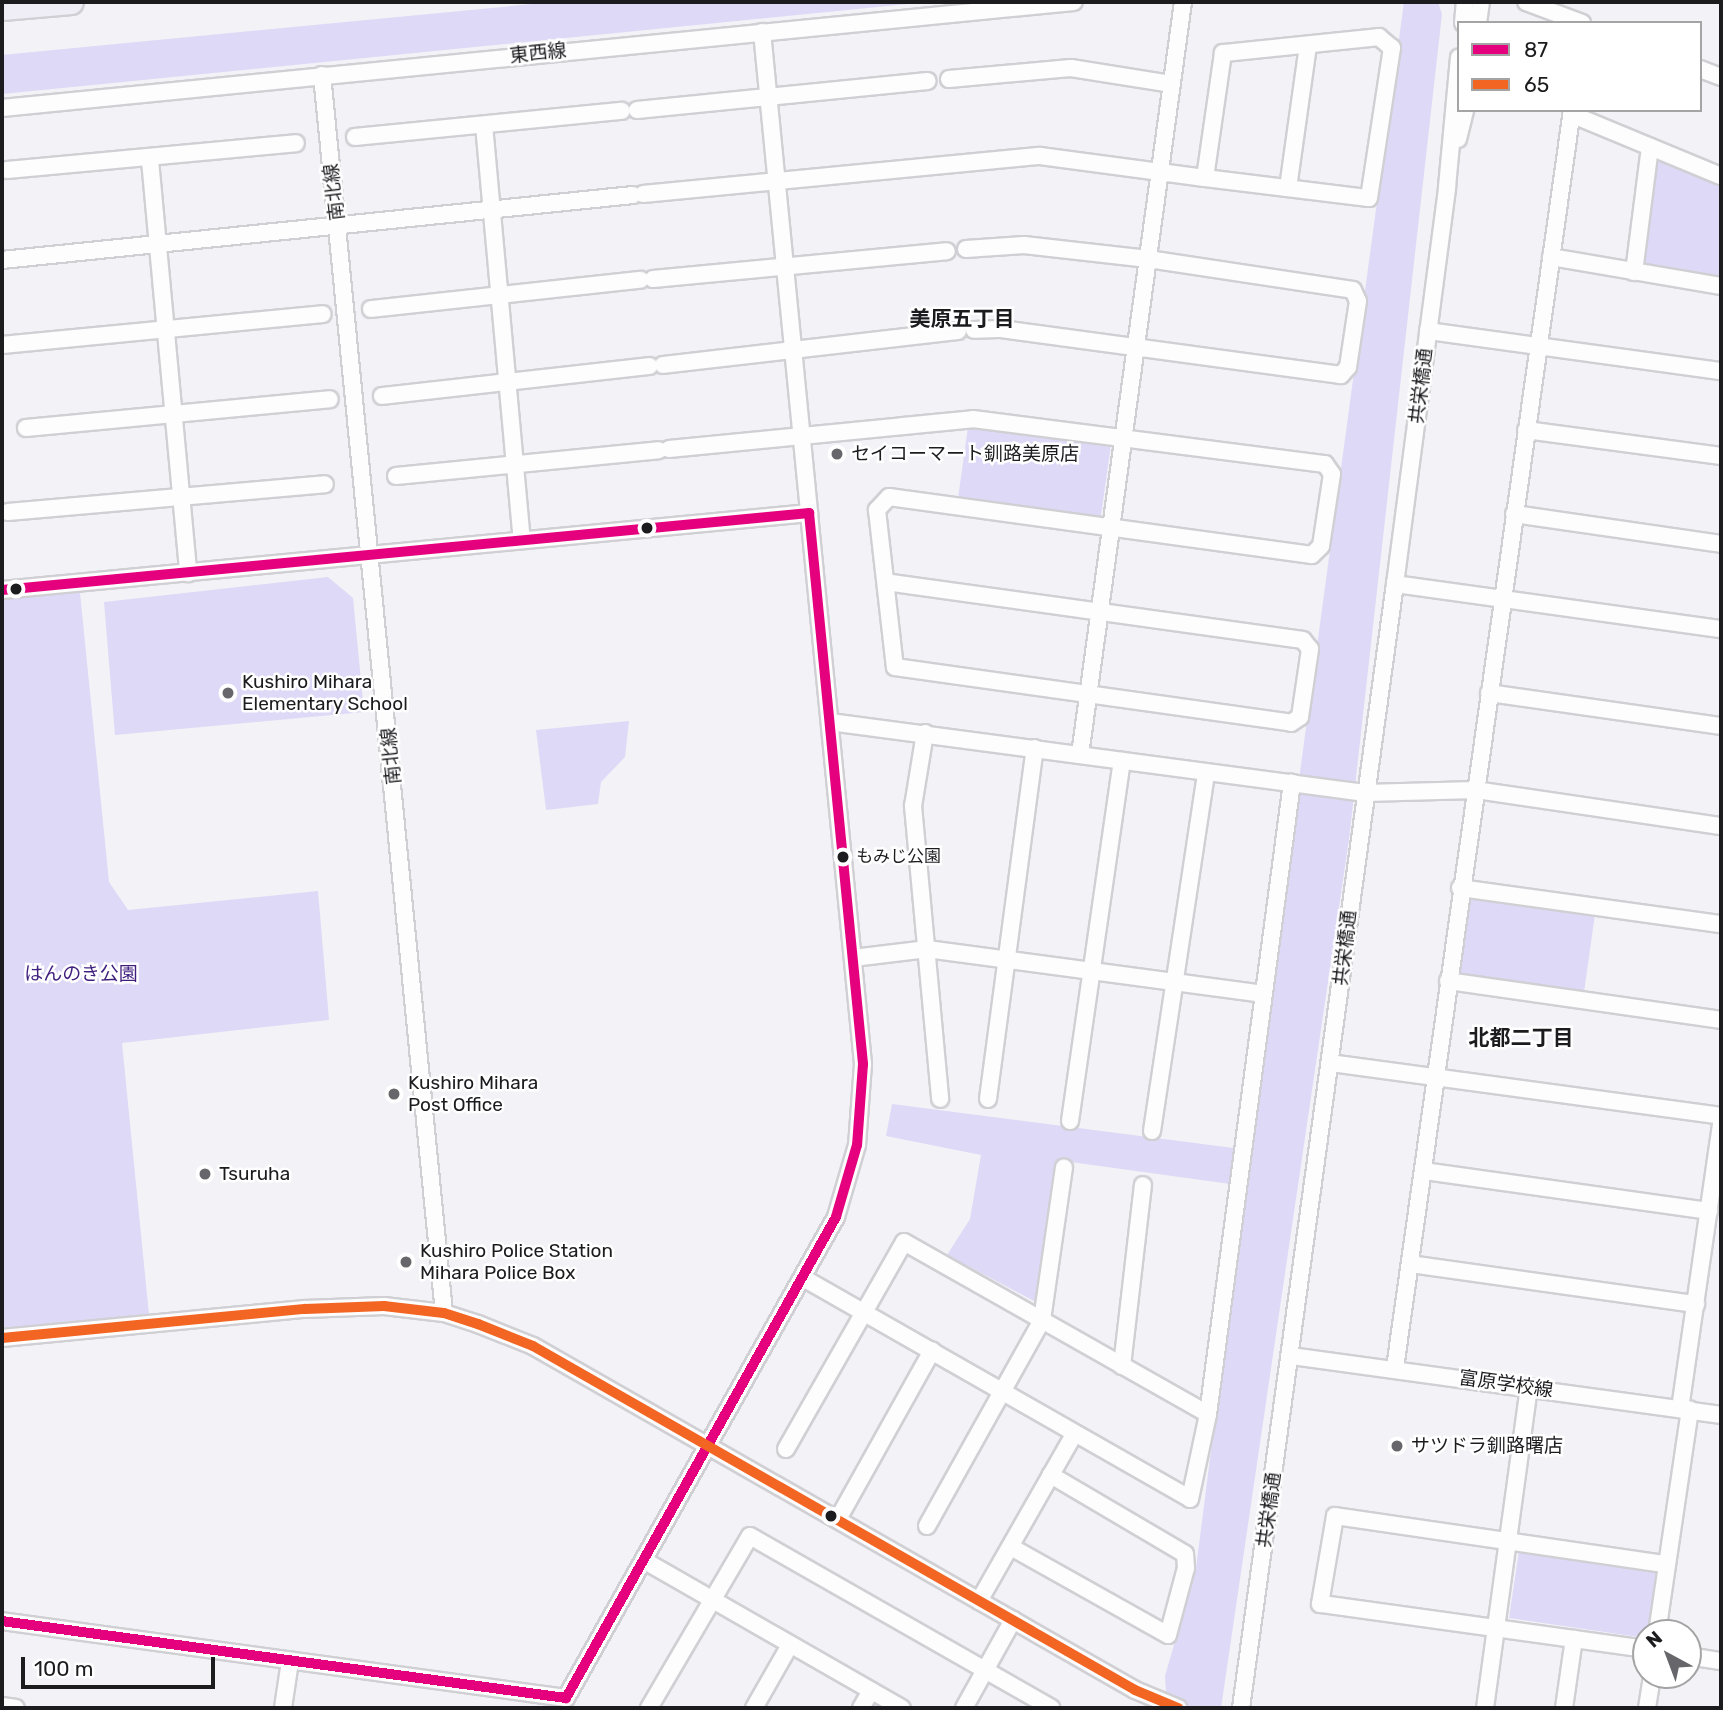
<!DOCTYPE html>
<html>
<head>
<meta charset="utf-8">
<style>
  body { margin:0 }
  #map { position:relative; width:1723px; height:1710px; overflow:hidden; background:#f2f2f7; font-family:Rubik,"Noto Sans JP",sans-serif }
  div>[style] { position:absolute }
  .green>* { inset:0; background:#ded9f6; transform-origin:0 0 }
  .roads { filter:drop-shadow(2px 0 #d0d0d4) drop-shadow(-2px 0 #d0d0d4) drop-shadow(0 2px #d0d0d4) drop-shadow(0 -2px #d0d0d4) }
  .minor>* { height:16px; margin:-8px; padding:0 8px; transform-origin:8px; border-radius:8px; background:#fdfdfe }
  .highway>* { height:23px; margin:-11.5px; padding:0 11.5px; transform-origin:11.5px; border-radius:11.5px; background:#efeef7 }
  .bus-1>* { height:10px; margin:-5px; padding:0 5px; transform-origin:5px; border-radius:5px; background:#e5007d }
  .bus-2>* { height:10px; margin:-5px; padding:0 5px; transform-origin:5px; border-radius:5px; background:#f26522 }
  .dots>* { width:19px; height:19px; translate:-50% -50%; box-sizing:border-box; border:4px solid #fff; border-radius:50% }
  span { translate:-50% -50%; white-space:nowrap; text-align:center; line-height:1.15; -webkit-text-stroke:5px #fff; paint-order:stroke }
  .bus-label { font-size:17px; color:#1c1c1f }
  .left { translate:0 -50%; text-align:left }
  .street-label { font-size:19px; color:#1c1c1f }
  .poi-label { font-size:19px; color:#1c1c1f }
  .park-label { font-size:19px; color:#3f1e7e }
  .neighbourhood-label { font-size:21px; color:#1c1c1f; font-weight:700 }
  .frame { position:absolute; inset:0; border:4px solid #1c1c1f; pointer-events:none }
  .legend { position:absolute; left:1457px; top:21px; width:245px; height:91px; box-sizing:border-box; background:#fff; border:2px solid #a4a4a5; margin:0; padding:9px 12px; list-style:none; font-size:21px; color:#1c1c1f }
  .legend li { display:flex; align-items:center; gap:14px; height:35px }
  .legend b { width:35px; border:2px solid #a4a4a5 }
  .north { position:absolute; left:1632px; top:1619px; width:70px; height:70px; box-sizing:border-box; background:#fff; border:2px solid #a4a4a5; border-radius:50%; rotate:319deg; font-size:19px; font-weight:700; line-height:28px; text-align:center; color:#1c1c1f }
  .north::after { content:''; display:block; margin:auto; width:24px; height:32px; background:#67676b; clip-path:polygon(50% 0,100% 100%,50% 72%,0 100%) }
  .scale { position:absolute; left:21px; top:1657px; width:194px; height:32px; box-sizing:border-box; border:4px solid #1c1c1f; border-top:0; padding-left:9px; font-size:21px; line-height:24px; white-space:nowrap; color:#1c1c1f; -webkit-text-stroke:5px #fff; paint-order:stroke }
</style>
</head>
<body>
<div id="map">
  <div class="green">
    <i style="clip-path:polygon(553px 2px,928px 2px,2px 94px,2px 55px)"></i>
    <i style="clip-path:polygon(1404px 2px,1438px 2px,1442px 14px,1349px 839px,1221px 1708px,1167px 1708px,1165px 1676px,1196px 1568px,1245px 1186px,1056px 1160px,1036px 1302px,947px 1255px,970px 1219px,981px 1155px,886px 1136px,892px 1104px,1249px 1150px)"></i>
    <i style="clip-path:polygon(1658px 158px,1721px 185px,1721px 276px,1645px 264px)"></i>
    <i style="left:968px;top:427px;width:144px;height:72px;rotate:8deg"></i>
    <i style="clip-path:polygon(328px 577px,353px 598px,364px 712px,115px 735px,104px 602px)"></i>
    <i style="clip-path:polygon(79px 583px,109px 882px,128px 910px,318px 891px,329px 1020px,122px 1043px,150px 1325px,2px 1338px,2px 590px)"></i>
    <i style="clip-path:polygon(629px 721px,625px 757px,601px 782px,598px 804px,546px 810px,536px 730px)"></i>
    <i style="left:1469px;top:898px;width:127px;height:79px;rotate:8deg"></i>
    <i style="clip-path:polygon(1519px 1551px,1659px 1570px,1649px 1633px,1646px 1638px,1509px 1618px)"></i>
  </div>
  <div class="roads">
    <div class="minor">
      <i style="left:1526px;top:2px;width:60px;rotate:20.6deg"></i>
      <i style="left:1463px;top:23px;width:21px;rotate:-85deg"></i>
      <i style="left:1478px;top:23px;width:21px;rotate:-82deg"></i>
      <i style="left:762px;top:32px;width:483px;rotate:84.4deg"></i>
      <i style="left:1700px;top:69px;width:22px;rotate:21deg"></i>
      <i style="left:322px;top:75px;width:1244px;rotate:84.37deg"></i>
      <i style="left:949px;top:79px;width:122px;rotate:-5.2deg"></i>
      <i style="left:1071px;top:68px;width:101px;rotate:9.1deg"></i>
      <i style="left:2px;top:108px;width:1077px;rotate:-5.65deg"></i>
      <i style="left:637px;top:110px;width:292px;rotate:-5.7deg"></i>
      <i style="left:1571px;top:114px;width:162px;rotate:22.5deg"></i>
      <i style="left:484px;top:125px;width:416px;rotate:84.8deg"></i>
      <i style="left:355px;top:137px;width:268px;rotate:-5.6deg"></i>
      <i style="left:1458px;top:139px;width:30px;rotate:-76deg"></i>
      <i style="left:150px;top:160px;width:415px;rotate:84.7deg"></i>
      <i style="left:7px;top:170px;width:290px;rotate:-5.3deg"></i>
      <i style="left:1288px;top:188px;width:144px;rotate:-82deg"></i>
      <i style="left:643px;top:194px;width:399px;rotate:-5.5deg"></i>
      <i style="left:1040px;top:156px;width:166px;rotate:7.6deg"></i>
      <i style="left:1205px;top:178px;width:165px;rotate:7deg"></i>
      <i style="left:1369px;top:198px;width:152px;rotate:-81.3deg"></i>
      <i style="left:1392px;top:48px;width:17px;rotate:-140deg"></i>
      <i style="left:1379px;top:37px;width:157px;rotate:174.1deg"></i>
      <i style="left:1223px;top:53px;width:126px;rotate:98.2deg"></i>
      <i style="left:966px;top:249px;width:58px;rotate:-3.9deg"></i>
      <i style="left:1024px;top:245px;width:125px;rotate:6.4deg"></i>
      <i style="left:1148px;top:259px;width:207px;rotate:8.6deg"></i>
      <i style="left:1353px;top:290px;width:12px;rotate:66deg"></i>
      <i style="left:1358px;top:301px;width:67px;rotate:98.6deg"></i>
      <i style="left:1348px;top:367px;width:11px;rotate:131deg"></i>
      <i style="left:1341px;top:375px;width:345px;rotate:-172.3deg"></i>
      <i style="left:999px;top:329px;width:25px;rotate:178deg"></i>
      <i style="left:1551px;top:257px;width:172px;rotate:9.7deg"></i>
      <i style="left:2px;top:260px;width:634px;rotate:-5.88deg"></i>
      <i style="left:1634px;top:272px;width:126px;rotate:-82.7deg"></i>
      <i style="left:653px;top:279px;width:295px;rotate:-5.4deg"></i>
      <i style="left:371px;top:309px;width:271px;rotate:-6.2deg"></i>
      <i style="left:1428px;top:331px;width:296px;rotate:7.8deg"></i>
      <i style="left:2px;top:345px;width:322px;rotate:-5.5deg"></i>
      <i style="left:663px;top:365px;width:297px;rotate:-6.6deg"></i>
      <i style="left:382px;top:396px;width:269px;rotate:-6.4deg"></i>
      <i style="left:26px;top:428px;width:305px;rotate:-5.4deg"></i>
      <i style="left:1526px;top:430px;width:197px;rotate:7.6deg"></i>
      <i style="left:669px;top:449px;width:305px;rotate:-5.6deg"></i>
      <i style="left:973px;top:419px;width:355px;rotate:7.3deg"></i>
      <i style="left:1325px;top:464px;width:12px;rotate:55deg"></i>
      <i style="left:1332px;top:474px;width:73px;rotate:98.7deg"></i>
      <i style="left:1321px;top:546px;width:13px;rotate:135deg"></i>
      <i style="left:1312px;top:555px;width:427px;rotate:-172.2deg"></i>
      <i style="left:889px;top:497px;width:18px;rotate:133deg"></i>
      <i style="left:877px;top:510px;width:158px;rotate:83.5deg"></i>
      <i style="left:895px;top:667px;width:400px;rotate:8deg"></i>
      <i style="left:1291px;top:723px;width:11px;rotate:-34deg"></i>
      <i style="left:1300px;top:717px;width:69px;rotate:-81.6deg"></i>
      <i style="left:1310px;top:649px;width:11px;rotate:-128deg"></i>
      <i style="left:1303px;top:640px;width:421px;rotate:-172.1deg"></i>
      <i style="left:396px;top:476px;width:264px;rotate:-5.6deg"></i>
      <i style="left:8px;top:512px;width:318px;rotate:-5deg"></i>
      <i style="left:1514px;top:514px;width:209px;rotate:8.2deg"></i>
      <i style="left:1395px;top:584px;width:329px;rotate:7.9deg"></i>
      <i style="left:2px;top:590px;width:811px;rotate:-5.45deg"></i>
      <i style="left:809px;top:513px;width:554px;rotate:84.4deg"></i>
      <i style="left:863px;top:1064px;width:81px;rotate:94.2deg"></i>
      <i style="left:857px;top:1145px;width:75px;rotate:106.3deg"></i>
      <i style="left:836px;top:1217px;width:552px;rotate:119.31deg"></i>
      <i style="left:566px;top:1698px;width:569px;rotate:-172.23deg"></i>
      <i style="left:1489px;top:693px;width:234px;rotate:8.1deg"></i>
      <i style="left:830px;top:722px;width:540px;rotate:7.56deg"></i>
      <i style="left:1365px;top:793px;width:111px;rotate:-1.5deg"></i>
      <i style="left:1476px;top:790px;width:248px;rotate:8.4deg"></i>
      <i style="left:925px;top:733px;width:74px;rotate:99.3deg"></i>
      <i style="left:913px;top:806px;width:294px;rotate:84.7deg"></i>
      <i style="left:1080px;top:755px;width:760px;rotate:-82.21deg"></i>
      <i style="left:1460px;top:888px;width:263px;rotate:7.9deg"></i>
      <i style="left:853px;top:958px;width:75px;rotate:-6.9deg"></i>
      <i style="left:927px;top:949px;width:340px;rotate:7.6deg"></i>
      <i style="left:1448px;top:981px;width:276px;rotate:8.1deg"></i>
      <i style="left:1330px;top:1063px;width:395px;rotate:7.7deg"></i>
      <i style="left:988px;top:1099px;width:354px;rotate:-82.4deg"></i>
      <i style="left:1070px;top:1121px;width:364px;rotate:-81.8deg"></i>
      <i style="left:1152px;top:1131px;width:363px;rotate:-81.4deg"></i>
      <i style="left:1424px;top:1171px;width:288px;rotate:8deg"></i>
      <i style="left:1410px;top:1264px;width:289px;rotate:8deg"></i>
      <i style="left:805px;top:1279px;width:443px;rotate:29.7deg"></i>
      <i style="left:1190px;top:1499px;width:87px;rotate:-78deg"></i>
      <i style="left:1208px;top:1414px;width:637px;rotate:-82.42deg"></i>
      <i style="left:2px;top:1338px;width:304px;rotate:-5.5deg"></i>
      <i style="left:305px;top:1309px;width:79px;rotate:-2.2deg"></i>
      <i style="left:384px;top:1306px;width:60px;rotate:6.7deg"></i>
      <i style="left:444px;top:1313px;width:36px;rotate:18deg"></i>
      <i style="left:478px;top:1324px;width:59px;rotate:21.8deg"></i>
      <i style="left:533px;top:1346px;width:693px;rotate:29.74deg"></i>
      <i style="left:1135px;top:1690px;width:47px;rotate:22.7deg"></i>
      <i style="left:1291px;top:1356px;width:434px;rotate:7.8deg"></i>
      <i style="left:1122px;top:1366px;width:182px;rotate:-83.4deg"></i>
      <i style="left:1395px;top:1368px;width:1270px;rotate:-81.99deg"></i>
      <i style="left:1680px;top:1409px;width:289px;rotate:-81.8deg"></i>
      <i style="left:786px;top:1449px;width:238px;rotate:-60.3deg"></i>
      <i style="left:904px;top:1242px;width:349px;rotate:29.5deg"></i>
      <i style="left:838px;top:1519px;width:193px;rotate:-60.8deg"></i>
      <i style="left:927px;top:1526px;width:236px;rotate:-60.8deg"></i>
      <i style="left:1042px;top:1320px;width:154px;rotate:-81.8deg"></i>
      <i style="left:1011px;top:1547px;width:180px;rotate:29.3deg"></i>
      <i style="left:1168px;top:1635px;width:69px;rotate:-75deg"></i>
      <i style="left:1186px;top:1568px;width:14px;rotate:-94deg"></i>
      <i style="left:1185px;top:1554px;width:156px;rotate:-149.5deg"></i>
      <i style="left:645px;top:1561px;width:296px;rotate:29.8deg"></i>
      <i style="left:979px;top:1601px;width:193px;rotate:-60.3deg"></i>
      <i style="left:1657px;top:1633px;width:226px;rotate:-81.6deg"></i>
      <i style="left:1646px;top:1649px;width:329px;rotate:-172.1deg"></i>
      <i style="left:1320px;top:1604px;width:89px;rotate:-80.3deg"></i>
      <i style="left:1335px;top:1516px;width:333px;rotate:8.3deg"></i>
      <i style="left:1688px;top:1656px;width:33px;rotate:9deg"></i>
      <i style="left:2px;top:1706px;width:14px;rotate:8deg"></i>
      <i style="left:283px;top:1708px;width:48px;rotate:-81.5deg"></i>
      <i style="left:649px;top:1708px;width:199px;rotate:-59.6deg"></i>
      <i style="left:750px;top:1536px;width:347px;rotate:29.7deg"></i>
      <i style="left:754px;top:1708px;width:73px;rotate:-60.3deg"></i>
      <i style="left:861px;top:1708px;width:20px;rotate:-60deg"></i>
      <i style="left:964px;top:1708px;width:101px;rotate:-60.9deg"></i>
      <i style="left:1241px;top:1708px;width:1135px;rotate:-82.2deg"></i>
      <i style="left:1395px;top:584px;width:400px;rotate:-82.5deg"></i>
      <i style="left:1447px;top:187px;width:130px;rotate:-84.7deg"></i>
      <i style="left:1485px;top:1708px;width:324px;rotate:-82.2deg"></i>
      <i style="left:1564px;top:1708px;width:70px;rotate:-81.8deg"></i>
      <i style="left:1647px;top:1708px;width:33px;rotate:-81deg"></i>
    </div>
    <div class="highway">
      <i style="left:2px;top:8px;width:69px;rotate:-5deg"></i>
    </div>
  </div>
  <div class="bus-1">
    <i style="left:2px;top:590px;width:811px;rotate:-5.45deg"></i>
    <i style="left:809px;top:513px;width:554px;rotate:84.4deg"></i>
    <i style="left:863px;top:1064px;width:81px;rotate:94.2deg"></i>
    <i style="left:857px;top:1145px;width:75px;rotate:106.3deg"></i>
    <i style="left:836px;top:1217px;width:552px;rotate:119.31deg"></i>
    <i style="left:566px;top:1698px;width:569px;rotate:-172.23deg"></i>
  </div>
  <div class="bus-2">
    <i style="left:2px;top:1338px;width:304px;rotate:-5.5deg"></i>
    <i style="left:305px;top:1309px;width:79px;rotate:-2.2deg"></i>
    <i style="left:384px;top:1306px;width:60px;rotate:6.7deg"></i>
    <i style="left:444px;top:1313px;width:36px;rotate:18deg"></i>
    <i style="left:478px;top:1324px;width:59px;rotate:21.8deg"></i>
    <i style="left:533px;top:1346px;width:693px;rotate:29.74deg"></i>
    <i style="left:1135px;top:1690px;width:47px;rotate:22.7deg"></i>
  </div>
  <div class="dots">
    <i style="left:837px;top:454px;background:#67676b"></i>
    <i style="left:647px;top:528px;background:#1c1c1f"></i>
    <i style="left:16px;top:589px;background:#1c1c1f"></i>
    <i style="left:228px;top:693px;background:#67676b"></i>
    <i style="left:843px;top:857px;background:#1c1c1f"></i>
    <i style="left:394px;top:1094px;background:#67676b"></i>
    <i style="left:205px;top:1174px;background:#67676b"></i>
    <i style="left:406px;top:1262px;background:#67676b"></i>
    <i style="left:1397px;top:1446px;background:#67676b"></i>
    <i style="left:831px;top:1516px;background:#1c1c1f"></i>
  </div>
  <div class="bus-label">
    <span class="left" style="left:856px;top:857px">もみじ公園</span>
  </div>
  <div class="street-label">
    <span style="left:538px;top:53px;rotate:-6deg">東西線</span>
    <span style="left:334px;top:192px;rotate:-97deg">南北線</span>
    <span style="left:1421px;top:386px;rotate:-83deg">共栄橋通</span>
    <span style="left:391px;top:756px;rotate:-96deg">南北線</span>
    <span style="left:1345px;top:948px;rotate:-83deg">共栄橋通</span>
    <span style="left:1506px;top:1384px;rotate:8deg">富原学校線</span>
    <span style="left:1269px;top:1510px;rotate:-82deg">共栄橋通</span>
  </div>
  <div class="poi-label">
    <span class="left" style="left:851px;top:454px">セイコーマート釧路美原店</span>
    <span class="left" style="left:242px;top:693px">Kushiro Mihara<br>Elementary School</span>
    <span class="left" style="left:408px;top:1094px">Kushiro Mihara<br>Post Office</span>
    <span class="left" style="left:219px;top:1174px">Tsuruha</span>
    <span class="left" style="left:420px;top:1262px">Kushiro Police Station<br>Mihara Police Box</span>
    <span class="left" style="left:1411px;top:1446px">サツドラ釧路曙店</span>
  </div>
  <div class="park-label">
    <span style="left:81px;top:974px">はんのき公園</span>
  </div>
  <div class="neighbourhood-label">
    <span style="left:962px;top:319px">美原五丁目</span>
    <span style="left:1521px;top:1038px">北都二丁目</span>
  </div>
  <div class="frame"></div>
  <ul class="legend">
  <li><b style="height:9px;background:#e5007d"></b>87</li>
  <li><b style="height:9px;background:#f26522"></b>65</li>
  </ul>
  <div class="north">N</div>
  <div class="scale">100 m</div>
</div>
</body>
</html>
